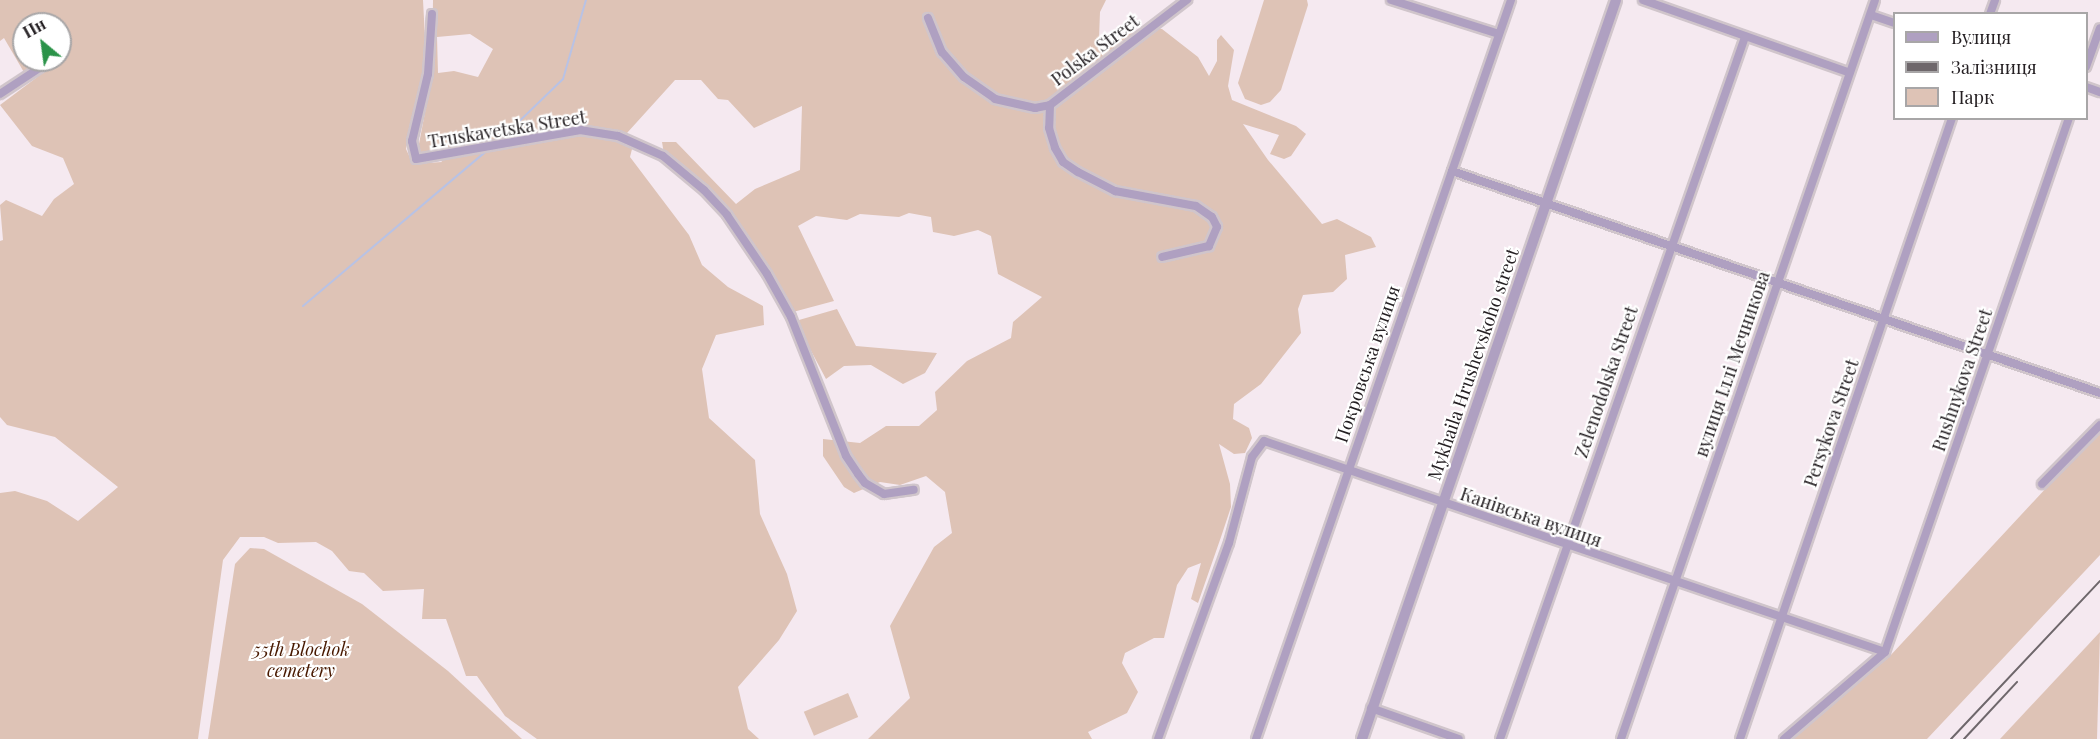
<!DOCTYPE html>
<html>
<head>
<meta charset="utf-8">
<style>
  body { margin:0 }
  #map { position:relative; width:2100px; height:739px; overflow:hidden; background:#f5e9f0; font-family:"Playfair Display",serif }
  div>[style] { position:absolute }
  .green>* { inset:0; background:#dec3b6; transform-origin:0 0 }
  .stream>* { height:2px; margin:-1px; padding:0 1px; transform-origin:1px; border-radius:1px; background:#b8c2e5 }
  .roads { filter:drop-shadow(2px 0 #d0c5cb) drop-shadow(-2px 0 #d0c5cb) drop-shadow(0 2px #d0c5cb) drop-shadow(0 -2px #d0c5cb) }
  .minor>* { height:8px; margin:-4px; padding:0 4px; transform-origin:4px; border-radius:4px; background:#afa0c1 }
  .tertiary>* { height:10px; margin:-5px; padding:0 5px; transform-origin:5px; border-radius:5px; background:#afa0c1 }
  .rail>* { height:2px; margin:-1px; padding:0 1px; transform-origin:1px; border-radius:1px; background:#6e676b }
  span { translate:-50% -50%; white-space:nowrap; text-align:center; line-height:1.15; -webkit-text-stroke:4.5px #fff; paint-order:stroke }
  .street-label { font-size:18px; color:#252023 }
  .park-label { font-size:18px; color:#481900; font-style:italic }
  .legend { position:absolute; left:1893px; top:12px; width:195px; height:108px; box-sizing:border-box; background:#fff; border:2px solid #a8a6a7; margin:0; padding:8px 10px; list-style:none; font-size:18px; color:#252023 }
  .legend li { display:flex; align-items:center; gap:12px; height:30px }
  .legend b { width:30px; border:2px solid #a8a6a7 }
  .north { position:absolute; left:12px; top:12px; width:60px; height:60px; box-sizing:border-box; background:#fff; border:2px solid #a8a6a7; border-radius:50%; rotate:331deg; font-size:16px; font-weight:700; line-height:24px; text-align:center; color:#252023 }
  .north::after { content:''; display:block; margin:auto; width:21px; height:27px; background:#2b9349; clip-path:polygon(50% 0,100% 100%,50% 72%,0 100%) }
</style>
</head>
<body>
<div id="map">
  <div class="green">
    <i style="clip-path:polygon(evenodd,0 0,423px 0,426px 57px,406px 149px,413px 164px,442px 162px,436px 154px,420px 156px,418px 149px,432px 76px,433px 0,1106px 0,1100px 12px,1099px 39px,1113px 42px,1144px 27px,1162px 29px,1198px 57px,1209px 76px,1217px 61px,1217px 40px,1221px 35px,1234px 50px,1228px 86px,1232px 100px,1296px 126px,1306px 134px,1291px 156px,1284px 159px,1270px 154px,1279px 135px,1243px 124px,1268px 160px,1322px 224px,1337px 219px,1371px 237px,1376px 247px,1345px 255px,1347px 279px,1333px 292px,1303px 295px,1298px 309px,1301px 333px,1261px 384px,1234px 404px,1233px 419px,1249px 428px,1252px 438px,1245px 453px,1234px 454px,1219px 444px,1230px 484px,1231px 507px,1221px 537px,1198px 603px,1191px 599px,1201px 563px,1188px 568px,1177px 585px,1164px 638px,1154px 638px,1125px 653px,1122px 663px,1138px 692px,1127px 713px,1088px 732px,1092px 739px,868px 739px,910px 698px,890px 626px,934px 547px,952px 533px,945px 492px,926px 476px,900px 485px,880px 482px,854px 493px,844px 487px,823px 456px,823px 439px,860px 443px,886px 426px,919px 426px,937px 410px,935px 392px,967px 361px,1011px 338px,1013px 322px,1042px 297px,998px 274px,991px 236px,978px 230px,954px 236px,933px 232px,931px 217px,909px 213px,899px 217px,860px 214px,847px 220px,816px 216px,798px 226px,834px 301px,793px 312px,729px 209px,664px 154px,662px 142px,676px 142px,736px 204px,755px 189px,800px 170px,802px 106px,754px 128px,728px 100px,718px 99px,701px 80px,675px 80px,627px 133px,633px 145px,630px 157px,689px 235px,702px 265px,728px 287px,763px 306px,764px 325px,716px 335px,702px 369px,709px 418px,755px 460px,760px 514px,787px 574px,797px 611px,779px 640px,738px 687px,748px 729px,759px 739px,537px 739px,505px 716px,477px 676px,466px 676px,446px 619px,422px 619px,424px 589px,383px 591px,364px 573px,349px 571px,332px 551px,316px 542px,278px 543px,264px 537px,240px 537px,223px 560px,198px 739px,0 739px,0 493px,15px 491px,47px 501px,78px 521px,118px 487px,55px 437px,7px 425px,0 417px,0 241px,3px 240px,0 205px,6px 200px,42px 216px,54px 199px,74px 184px,63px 158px,32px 146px,0 105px,36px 78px,51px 60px,60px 60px,60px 24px,24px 24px,24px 60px,44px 60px,25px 74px,4px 38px,0 41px,0 0,470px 34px,493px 49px,478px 77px,454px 71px,438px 73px,437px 37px,470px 34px)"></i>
    <i style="clip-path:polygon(1264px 0,1307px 0,1308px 5px,1281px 90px,1270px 102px,1261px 105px,1245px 99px,1238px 83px)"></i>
    <i style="clip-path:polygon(837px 309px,856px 346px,937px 353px,925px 373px,903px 384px,871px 365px,844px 366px,826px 379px,801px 332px,799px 320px)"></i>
    <i style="clip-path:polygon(2100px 430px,2100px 555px,1927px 739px,1790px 739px,1889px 657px)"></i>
    <i style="clip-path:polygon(250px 548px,264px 549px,362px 604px,448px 671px,522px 739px,208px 739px,235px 564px)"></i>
    <i style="clip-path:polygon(2100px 632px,2097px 739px,2000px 739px)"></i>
    <i style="left:848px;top:693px;width:26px;height:48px;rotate:67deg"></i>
  </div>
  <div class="stream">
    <i style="left:504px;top:136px;width:82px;rotate:-44deg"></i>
    <i style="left:563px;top:79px;width:82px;rotate:-73.8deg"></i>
    <i style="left:303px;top:306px;width:238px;rotate:-40.2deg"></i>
  </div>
  <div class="roads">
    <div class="minor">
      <i style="left:1391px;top:0;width:113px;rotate:17.5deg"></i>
      <i style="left:1643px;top:0;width:219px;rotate:19.4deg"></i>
      <i style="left:432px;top:14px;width:60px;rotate:93.8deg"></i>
      <i style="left:428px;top:74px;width:69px;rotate:103.4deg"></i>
      <i style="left:412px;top:141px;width:18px;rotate:77deg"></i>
      <i style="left:416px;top:159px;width:167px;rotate:-10deg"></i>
      <i style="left:580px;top:130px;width:38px;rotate:9deg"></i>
      <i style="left:618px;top:136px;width:49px;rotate:24deg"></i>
      <i style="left:663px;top:156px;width:53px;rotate:39.7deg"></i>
      <i style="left:704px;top:190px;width:34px;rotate:47deg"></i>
      <i style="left:727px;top:215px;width:71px;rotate:55.9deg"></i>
      <i style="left:767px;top:274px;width:49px;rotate:60.8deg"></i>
      <i style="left:791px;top:317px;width:149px;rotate:68.4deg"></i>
      <i style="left:846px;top:456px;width:22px;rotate:56deg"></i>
      <i style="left:858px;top:474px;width:11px;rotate:52deg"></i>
      <i style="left:865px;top:483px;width:22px;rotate:30deg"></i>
      <i style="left:884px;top:494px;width:30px;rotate:-8deg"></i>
      <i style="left:1990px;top:14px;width:15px;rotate:-70deg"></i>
      <i style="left:1871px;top:15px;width:24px;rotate:19deg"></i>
      <i style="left:928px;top:18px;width:37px;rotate:68deg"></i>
      <i style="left:942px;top:52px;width:33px;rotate:49deg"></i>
      <i style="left:964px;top:77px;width:38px;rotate:35deg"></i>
      <i style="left:995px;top:99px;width:41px;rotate:12.7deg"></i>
      <i style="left:1035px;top:108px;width:15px;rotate:-11deg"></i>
      <i style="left:1050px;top:105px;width:173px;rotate:-37.5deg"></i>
      <i style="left:2086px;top:67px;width:41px;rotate:-70.3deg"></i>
      <i style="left:2086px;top:87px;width:15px;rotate:20deg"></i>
      <i style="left:0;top:94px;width:56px;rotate:-33.4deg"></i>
      <i style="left:1050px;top:105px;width:23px;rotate:92deg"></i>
      <i style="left:1049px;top:128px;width:21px;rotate:73deg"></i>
      <i style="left:1055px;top:148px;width:16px;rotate:60deg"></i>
      <i style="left:1063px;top:162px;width:18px;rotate:34deg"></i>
      <i style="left:1078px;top:172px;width:42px;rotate:27.2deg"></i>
      <i style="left:1115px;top:191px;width:82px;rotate:10.5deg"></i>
      <i style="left:1196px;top:206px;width:19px;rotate:35deg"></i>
      <i style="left:1212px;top:217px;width:11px;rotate:63deg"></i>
      <i style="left:1217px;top:227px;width:21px;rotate:113deg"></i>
      <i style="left:1209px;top:246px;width:48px;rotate:166.8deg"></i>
      <i style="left:1452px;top:171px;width:685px;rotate:18.91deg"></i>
      <i style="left:2042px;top:484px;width:83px;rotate:-45.5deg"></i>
      <i style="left:1371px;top:708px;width:93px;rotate:19.4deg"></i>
      <i style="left:1158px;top:739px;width:208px;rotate:-70.1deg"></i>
      <i style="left:1229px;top:543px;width:89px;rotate:-75deg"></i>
      <i style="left:1252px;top:457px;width:20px;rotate:-53deg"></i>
      <i style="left:1264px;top:441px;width:656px;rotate:18.77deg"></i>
      <i style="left:1256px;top:739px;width:782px;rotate:-70.96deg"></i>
      <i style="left:1500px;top:739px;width:744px;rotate:-70.76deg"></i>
      <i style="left:1621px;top:739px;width:781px;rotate:-71.03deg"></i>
      <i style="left:1740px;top:739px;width:656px;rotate:-71.15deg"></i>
      <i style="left:1784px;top:739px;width:133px;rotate:-40.7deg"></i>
      <i style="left:1885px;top:652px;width:565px;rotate:-70.99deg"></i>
    </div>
    <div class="tertiary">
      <i style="left:1362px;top:739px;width:781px;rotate:-71.03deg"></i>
    </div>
  </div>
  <div class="rail">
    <i style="left:1951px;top:739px;width:217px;rotate:-46.7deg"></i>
    <i style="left:1964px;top:739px;width:78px;rotate:-47.1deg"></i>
  </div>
  <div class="street-label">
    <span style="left:1095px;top:50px;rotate:-37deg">Polska Street</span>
    <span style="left:507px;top:129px;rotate:-9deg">Truskavetska Street</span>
    <span style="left:1367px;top:364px;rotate:-71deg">Покровська вулиця</span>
    <span style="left:1473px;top:364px;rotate:-71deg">Mykhaila Hrushevskoho street</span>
    <span style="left:1732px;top:364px;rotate:-71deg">вулиця Іллі Мечникова</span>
    <span style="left:1962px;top:380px;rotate:-71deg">Rushnykova Street</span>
    <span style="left:1606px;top:382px;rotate:-71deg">Zelenodolska Street</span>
    <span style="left:1831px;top:423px;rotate:-71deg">Persykova Street</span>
    <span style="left:1531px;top:517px;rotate:19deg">Канівська вулиця</span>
  </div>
  <div class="park-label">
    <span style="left:301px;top:660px">55th Blochok<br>cemetery</span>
  </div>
  <ul class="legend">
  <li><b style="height:8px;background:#afa0c1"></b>Вулиця</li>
  <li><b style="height:8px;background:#6e676b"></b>Залізниця</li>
  <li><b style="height:16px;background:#dec3b6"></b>Парк</li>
  </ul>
  <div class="north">Пн</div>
</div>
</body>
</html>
